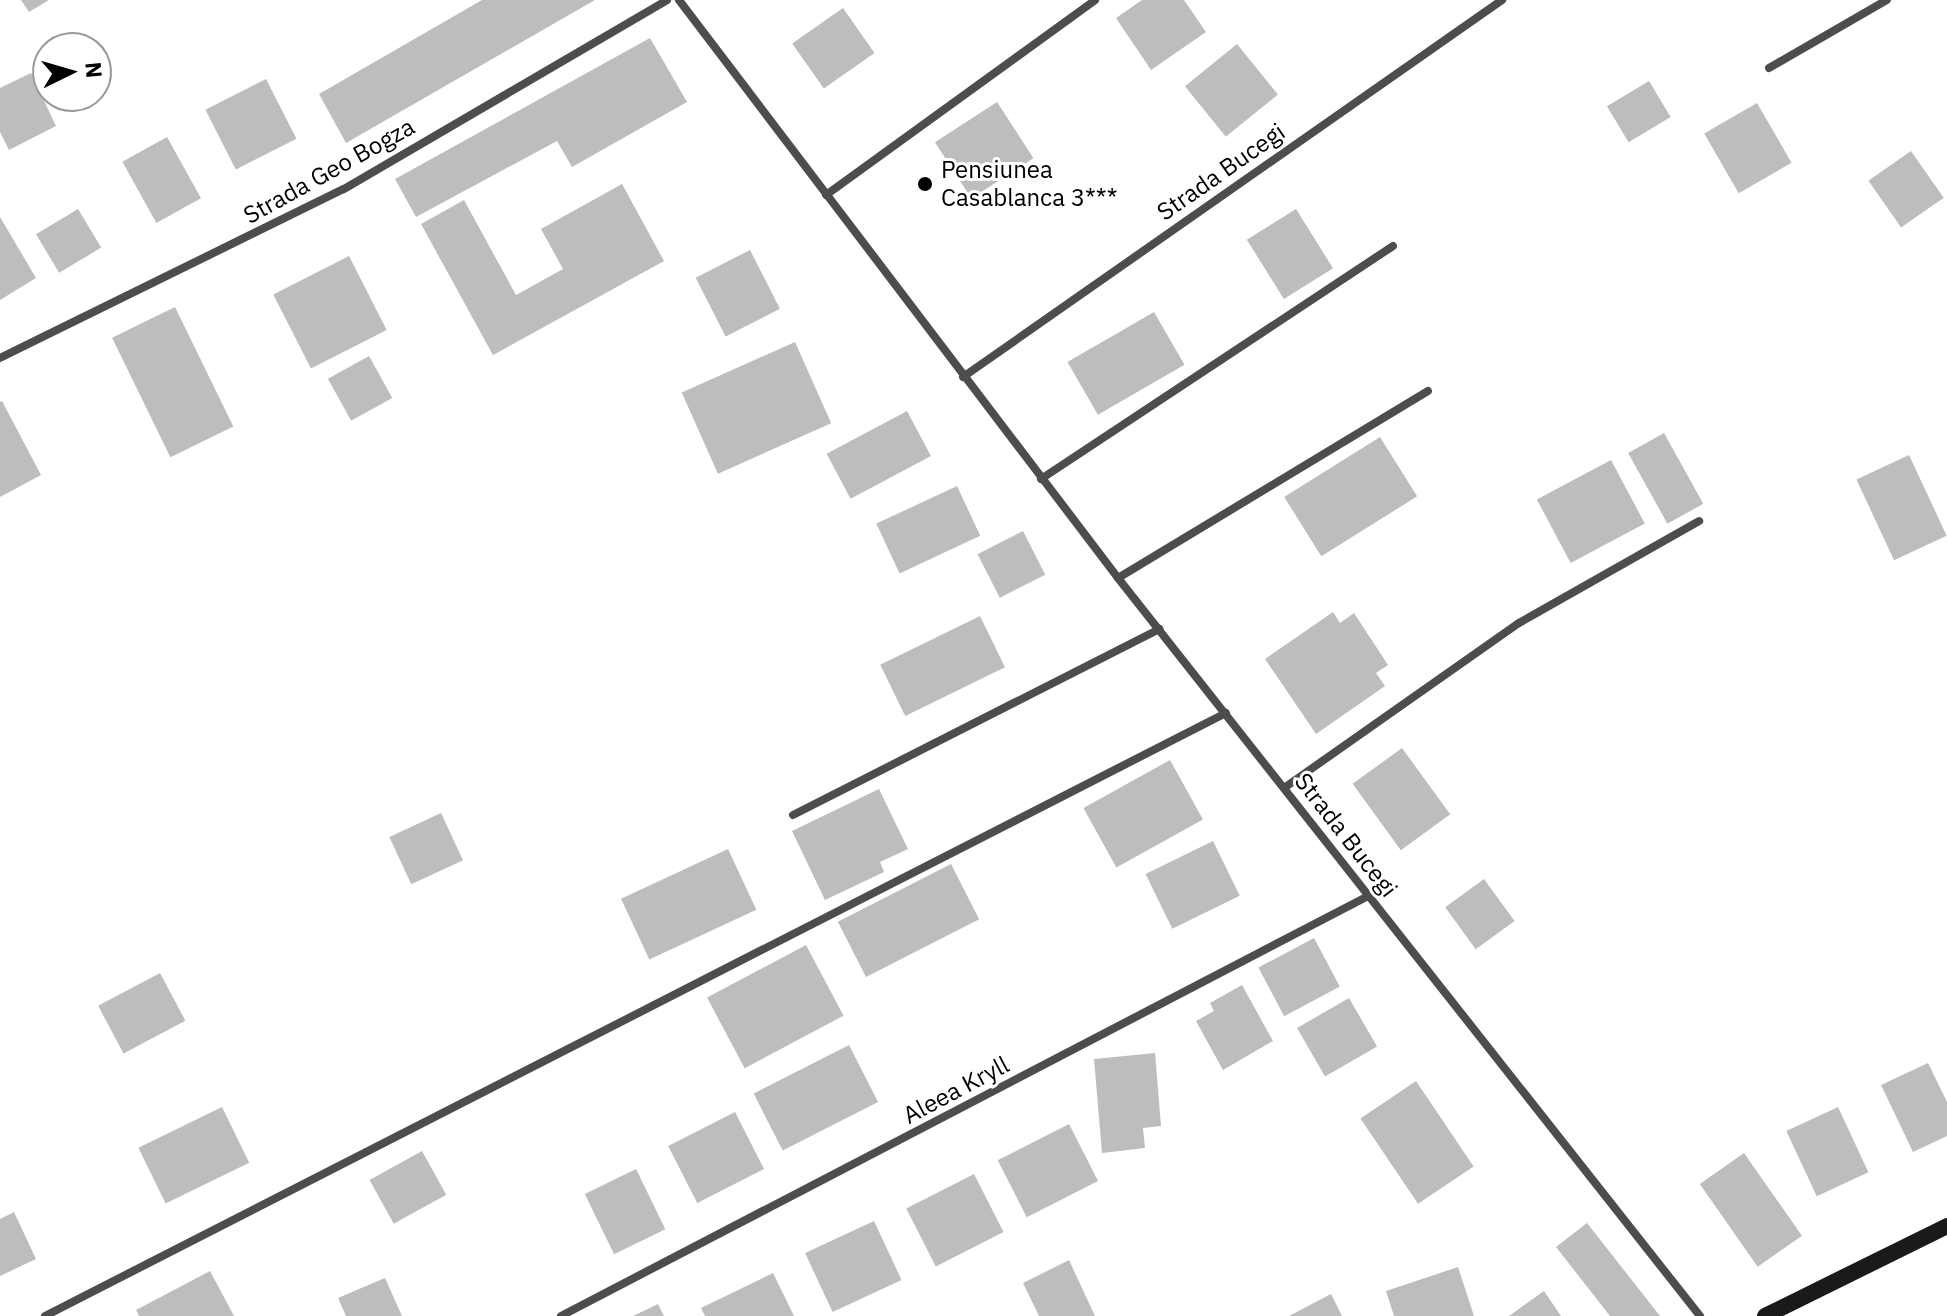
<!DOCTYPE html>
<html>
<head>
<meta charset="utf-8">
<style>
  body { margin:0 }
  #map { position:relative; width:1947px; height:1316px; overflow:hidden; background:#fff; font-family:"IBM Plex Sans",sans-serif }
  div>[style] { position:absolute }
  .building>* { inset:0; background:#bdbdbd; transform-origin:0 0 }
  .street>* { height:8px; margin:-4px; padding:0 4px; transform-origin:4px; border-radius:4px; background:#4d4d4d }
  .secondary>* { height:16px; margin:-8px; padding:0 8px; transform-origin:8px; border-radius:8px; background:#1a1a1a }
  .dots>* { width:22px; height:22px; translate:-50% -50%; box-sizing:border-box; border:4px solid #fff; border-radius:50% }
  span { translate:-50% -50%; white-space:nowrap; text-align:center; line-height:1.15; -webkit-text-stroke:6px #fff; paint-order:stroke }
  .poi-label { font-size:24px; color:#000 }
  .left { translate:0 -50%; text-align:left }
  .street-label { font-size:24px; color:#000 }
  .north { position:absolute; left:32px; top:32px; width:80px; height:80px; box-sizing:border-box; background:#fff; border:2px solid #999; border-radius:50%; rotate:85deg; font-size:22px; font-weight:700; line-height:32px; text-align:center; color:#000 }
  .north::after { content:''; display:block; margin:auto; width:28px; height:36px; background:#000; clip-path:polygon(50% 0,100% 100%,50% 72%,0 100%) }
</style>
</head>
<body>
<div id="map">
  <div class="building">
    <i style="clip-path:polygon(21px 0,49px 0,29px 12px)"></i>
    <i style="clip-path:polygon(482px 0,595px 0,346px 143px,319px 94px)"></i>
    <i style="clip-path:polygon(1142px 0,1184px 0,1206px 32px,1151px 70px,1116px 18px)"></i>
    <i style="left:843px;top:8px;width:55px;height:62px;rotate:55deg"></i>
    <i style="clip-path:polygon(650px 38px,687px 102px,572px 167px,557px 141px,416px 217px,395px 179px)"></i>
    <i style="left:1237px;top:44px;width:65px;height:67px;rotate:51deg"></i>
    <i style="clip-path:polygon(31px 73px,56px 126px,9px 150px,0 132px,0 88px)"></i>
    <i style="left:266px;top:79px;width:67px;height:68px;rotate:63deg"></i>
    <i style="left:1649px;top:81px;width:42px;height:49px;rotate:59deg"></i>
    <i style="left:997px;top:102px;width:67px;height:74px;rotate:57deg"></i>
    <i style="left:1757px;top:103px;width:69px;height:61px;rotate:60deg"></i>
    <i style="left:167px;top:137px;width:70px;height:51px;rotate:61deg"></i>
    <i style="left:1911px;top:151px;width:57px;height:52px;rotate:55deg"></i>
    <i style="clip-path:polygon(622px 184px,664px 261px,493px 355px,421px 224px,464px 200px,516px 295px,563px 269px,541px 229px)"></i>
    <i style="left:78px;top:209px;width:45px;height:49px;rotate:59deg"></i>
    <i style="left:1296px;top:209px;width:70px;height:58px;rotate:58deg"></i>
    <i style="clip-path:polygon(0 217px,36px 278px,0 300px)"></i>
    <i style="left:750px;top:250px;width:66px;height:61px;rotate:63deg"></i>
    <i style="left:349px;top:256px;width:83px;height:85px;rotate:63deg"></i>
    <i style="left:175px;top:307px;width:133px;height:70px;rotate:64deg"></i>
    <i style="left:1154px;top:312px;width:61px;height:100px;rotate:60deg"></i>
    <i style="left:795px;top:342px;width:89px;height:124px;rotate:66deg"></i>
    <i style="left:369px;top:356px;width:48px;height:47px;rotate:61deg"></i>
    <i style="clip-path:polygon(2px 401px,41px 475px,0 497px,0 402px)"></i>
    <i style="left:907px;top:411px;width:51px;height:91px;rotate:62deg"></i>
    <i style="left:1664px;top:433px;width:81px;height:41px;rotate:61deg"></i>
    <i style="left:1380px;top:437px;width:70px;height:113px;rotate:58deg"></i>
    <i style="left:1909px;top:455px;width:89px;height:58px;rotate:65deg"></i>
    <i style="left:1611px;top:460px;width:72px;height:84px;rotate:62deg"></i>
    <i style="left:957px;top:486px;width:55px;height:89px;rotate:65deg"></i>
    <i style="left:1023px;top:531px;width:49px;height:51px;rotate:63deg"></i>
    <i style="clip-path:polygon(1333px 612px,1340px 623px,1354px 613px,1388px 665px,1376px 673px,1385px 686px,1316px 734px,1265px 659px)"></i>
    <i style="left:980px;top:616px;width:57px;height:111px;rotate:64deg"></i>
    <i style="left:1402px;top:748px;width:82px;height:61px;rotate:54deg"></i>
    <i style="left:1170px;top:760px;width:68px;height:99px;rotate:61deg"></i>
    <i style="clip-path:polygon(879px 789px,908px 849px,880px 862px,884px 872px,825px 900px,792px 831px)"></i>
    <i style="left:441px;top:813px;width:52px;height:57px;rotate:65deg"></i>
    <i style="left:1213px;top:841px;width:61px;height:75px;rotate:64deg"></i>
    <i style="left:728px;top:849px;width:67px;height:118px;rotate:65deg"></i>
    <i style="left:951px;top:864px;width:62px;height:127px;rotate:63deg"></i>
    <i style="left:1484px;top:879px;width:52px;height:48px;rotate:54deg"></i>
    <i style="left:1314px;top:938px;width:55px;height:63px;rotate:62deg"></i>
    <i style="left:806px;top:945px;width:80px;height:112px;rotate:62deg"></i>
    <i style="left:160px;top:973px;width:54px;height:70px;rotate:62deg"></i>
    <i style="clip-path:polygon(1242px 985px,1273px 1041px,1223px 1070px,1196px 1021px,1214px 1011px,1210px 1003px)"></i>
    <i style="left:1349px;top:998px;width:56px;height:60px;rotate:60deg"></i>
    <i style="left:849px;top:1045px;width:64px;height:107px;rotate:63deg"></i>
    <i style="clip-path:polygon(1155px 1053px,1161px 1126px,1143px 1128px,1145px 1148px,1102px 1153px,1094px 1059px)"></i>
    <i style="clip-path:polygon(1928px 1063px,1947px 1102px,1947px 1136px,1913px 1152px,1881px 1085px)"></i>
    <i style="left:1416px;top:1081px;width:103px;height:67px;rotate:56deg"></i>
    <i style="left:222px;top:1107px;width:62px;height:93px;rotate:64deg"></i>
    <i style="left:1838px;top:1107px;width:72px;height:57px;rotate:65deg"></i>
    <i style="left:735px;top:1112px;width:64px;height:75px;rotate:63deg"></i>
    <i style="left:1069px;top:1124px;width:64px;height:80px;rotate:63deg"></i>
    <i style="left:422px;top:1151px;width:50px;height:60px;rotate:61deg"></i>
    <i style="left:1744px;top:1153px;width:101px;height:54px;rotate:55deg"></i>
    <i style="left:636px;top:1169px;width:67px;height:57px;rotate:64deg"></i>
    <i style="left:974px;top:1174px;width:65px;height:76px;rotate:63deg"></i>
    <i style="clip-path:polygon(14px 1212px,36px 1259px,0 1276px,0 1219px)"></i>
    <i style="left:874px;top:1221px;width:65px;height:76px;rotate:65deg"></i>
    <i style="clip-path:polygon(1587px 1223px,1660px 1316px,1610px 1316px,1556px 1247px)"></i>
    <i style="clip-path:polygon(1069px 1260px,1095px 1316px,1039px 1316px,1023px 1283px)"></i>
    <i style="clip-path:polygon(1458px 1267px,1474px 1316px,1394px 1316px,1386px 1291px)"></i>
    <i style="clip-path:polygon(210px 1271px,234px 1316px,139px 1316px,136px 1310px)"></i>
    <i style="clip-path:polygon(773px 1273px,794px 1316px,705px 1316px,701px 1308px)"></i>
    <i style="clip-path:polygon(385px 1278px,402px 1316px,346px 1316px,338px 1298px)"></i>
    <i style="clip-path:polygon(1544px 1291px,1561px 1316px,1509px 1316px)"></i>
    <i style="clip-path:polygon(1331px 1294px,1342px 1316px,1289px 1316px)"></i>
    <i style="clip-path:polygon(658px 1304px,664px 1316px,633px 1316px)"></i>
  </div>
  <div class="street">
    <i style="left:679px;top:0;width:726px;rotate:52.78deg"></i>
    <i style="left:1118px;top:578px;width:940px;rotate:51.74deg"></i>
    <i style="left:1769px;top:68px;width:136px;rotate:-30deg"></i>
    <i style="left:826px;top:195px;width:332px;rotate:-35.9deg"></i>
    <i style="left:0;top:358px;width:383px;rotate:-26.2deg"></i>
    <i style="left:344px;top:189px;width:374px;rotate:-30.3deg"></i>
    <i style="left:963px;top:377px;width:658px;rotate:-34.97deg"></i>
    <i style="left:1041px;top:479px;width:422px;rotate:-33.5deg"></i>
    <i style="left:1118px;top:578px;width:362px;rotate:-31.1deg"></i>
    <i style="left:1284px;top:788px;width:287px;rotate:-35.1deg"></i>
    <i style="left:1519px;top:623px;width:207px;rotate:-29.5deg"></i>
    <i style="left:793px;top:815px;width:411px;rotate:-26.9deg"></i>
    <i style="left:45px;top:1316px;width:1326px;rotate:-27.05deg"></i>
    <i style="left:561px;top:1316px;width:910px;rotate:-27.49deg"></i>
  </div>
  <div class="secondary">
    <i style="left:1765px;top:1316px;width:203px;rotate:-26.3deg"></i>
  </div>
  <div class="dots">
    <i style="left:925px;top:184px;background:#000"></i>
  </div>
  <div class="poi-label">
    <span class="left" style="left:941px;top:184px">Pensiunea<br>Casablanca 3***</span>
  </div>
  <div class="street-label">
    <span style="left:329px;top:171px;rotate:-29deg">Strada Geo Bogza</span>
    <span style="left:1221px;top:172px;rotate:-35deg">Strada Bucegi</span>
    <span style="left:1346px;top:835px;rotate:52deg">Strada Bucegi</span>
    <span style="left:956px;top:1090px;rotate:-28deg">Aleea Kryll</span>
  </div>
  <div class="north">N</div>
</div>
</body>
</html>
